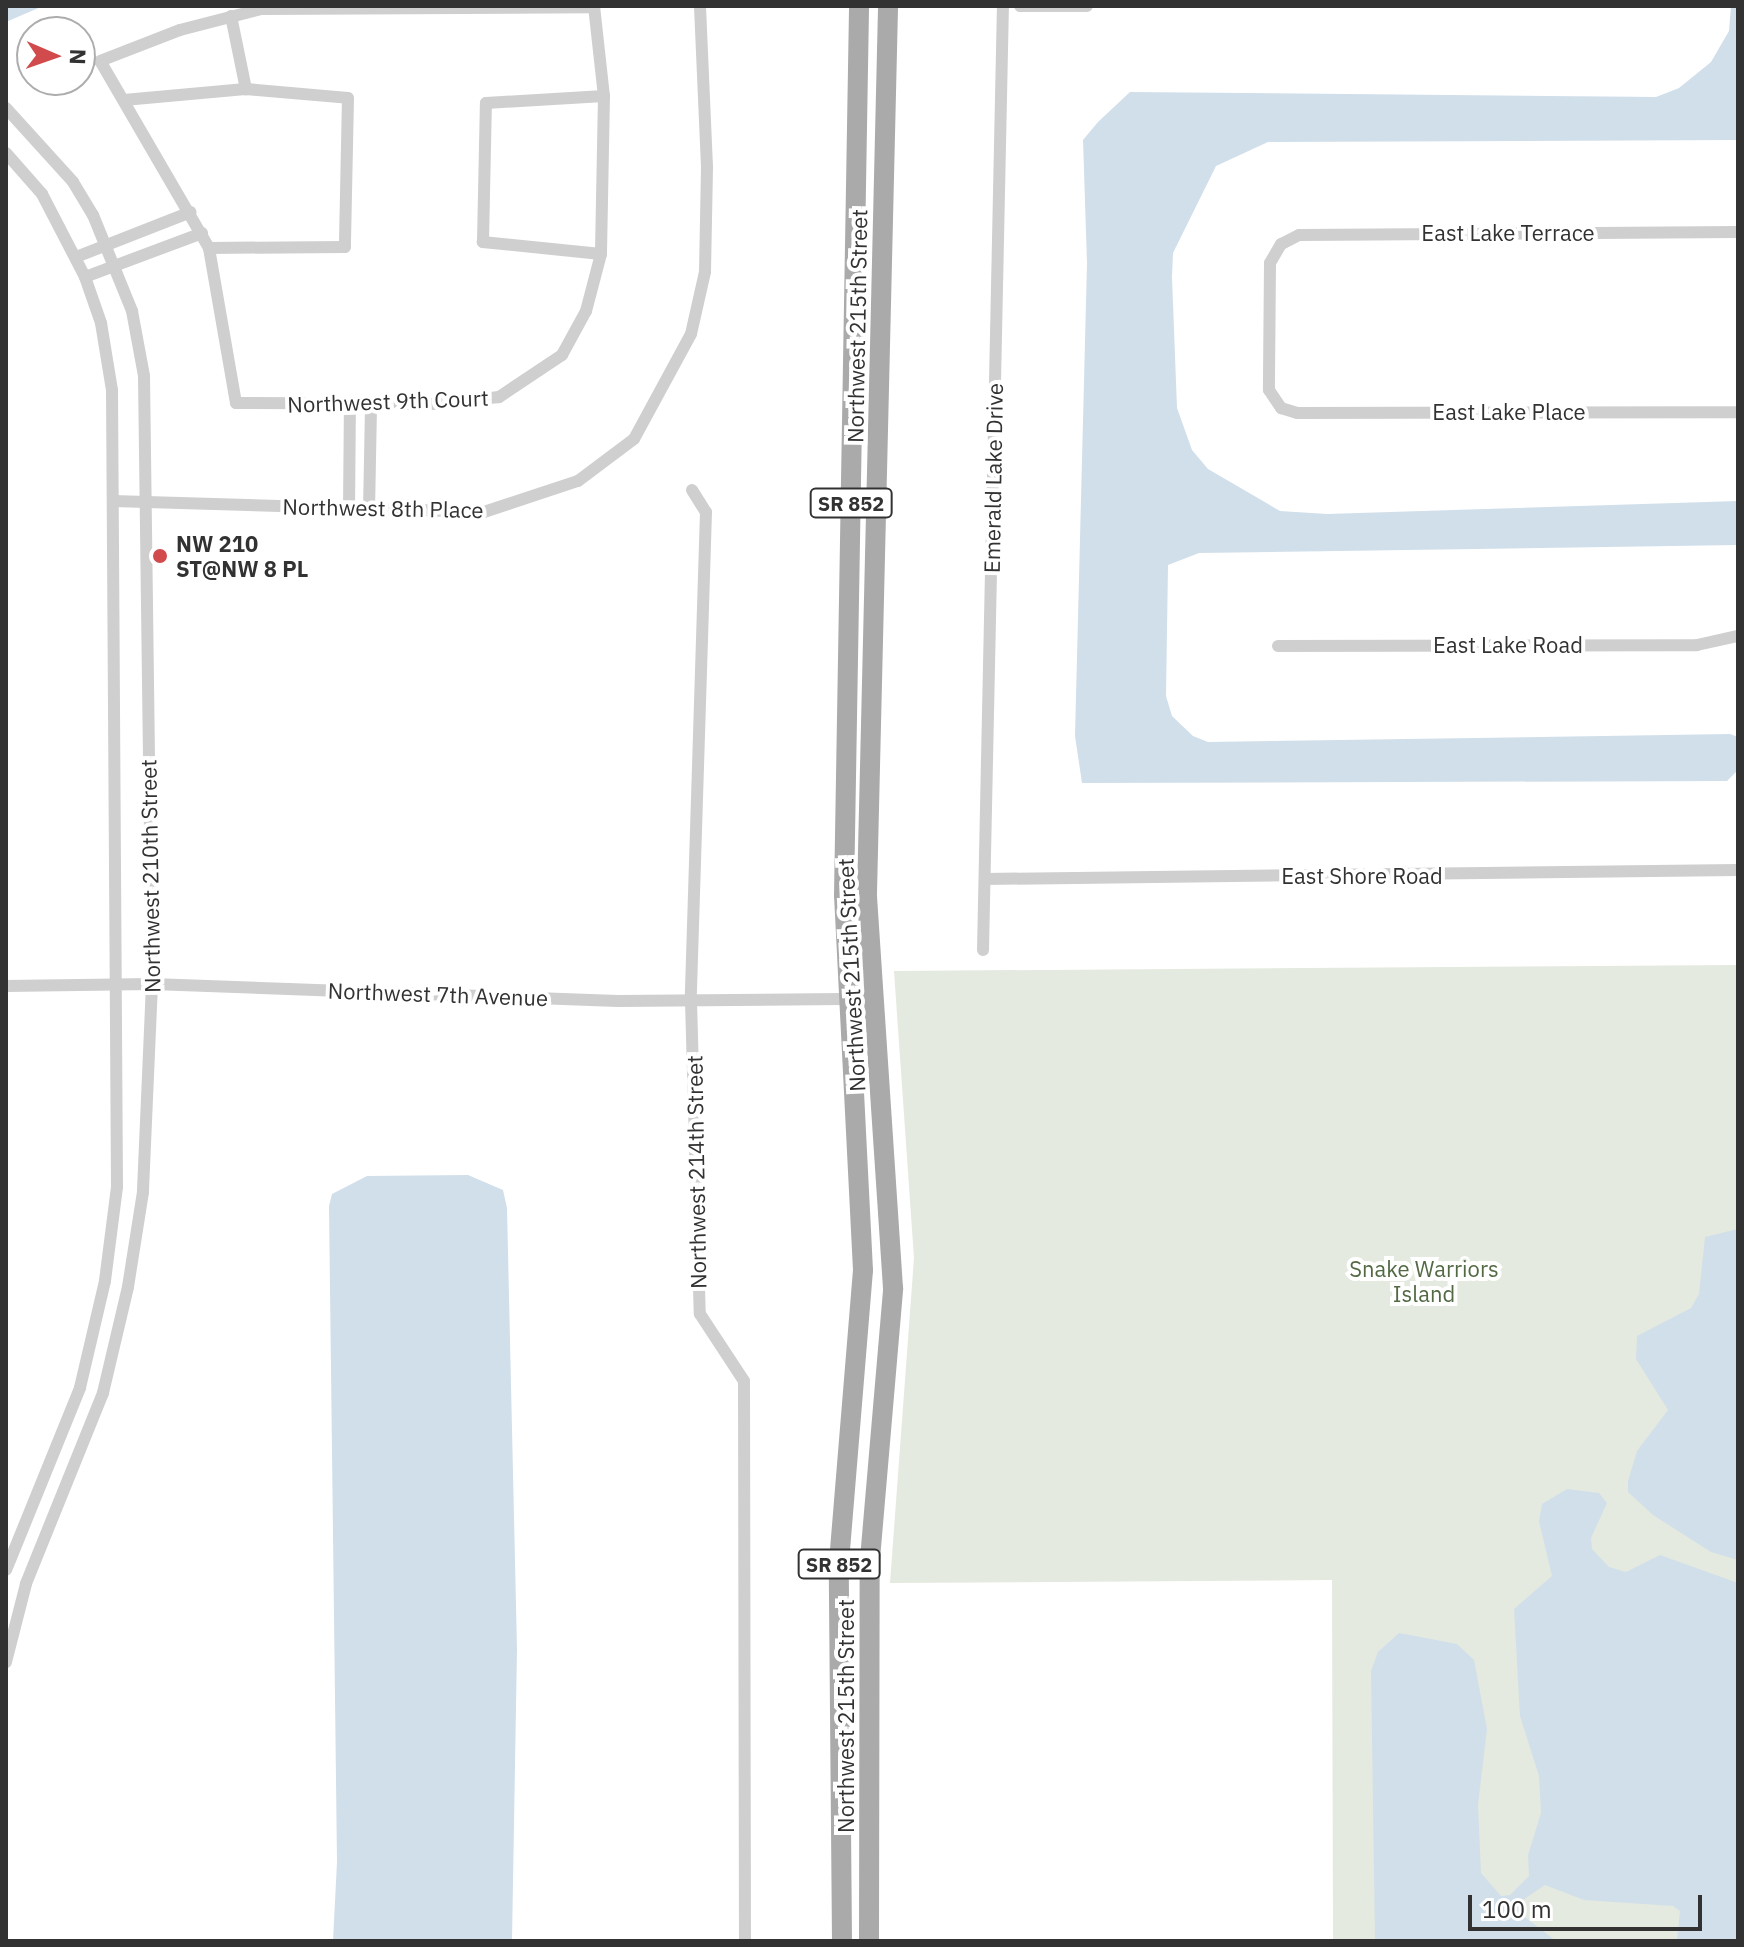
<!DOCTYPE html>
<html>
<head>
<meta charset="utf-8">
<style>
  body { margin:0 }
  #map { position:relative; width:1744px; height:1947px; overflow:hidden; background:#fff; font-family:"IBM Plex Sans",sans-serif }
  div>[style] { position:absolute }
  .green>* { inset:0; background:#e4eadf }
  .water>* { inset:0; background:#d1dfea }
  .minor>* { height:12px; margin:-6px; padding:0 6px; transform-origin:6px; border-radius:6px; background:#cfcfcf }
  .primary>* { height:20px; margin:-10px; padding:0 10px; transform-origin:10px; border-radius:10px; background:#aaa }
  .dots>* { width:22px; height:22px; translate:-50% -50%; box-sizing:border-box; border:4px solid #fff; border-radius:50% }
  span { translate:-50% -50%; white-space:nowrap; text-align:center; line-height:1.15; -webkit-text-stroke:8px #fff; paint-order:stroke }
  .shield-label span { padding:2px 6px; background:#fff; border:2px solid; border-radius:6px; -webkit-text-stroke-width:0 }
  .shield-label { font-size:20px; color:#323232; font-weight:700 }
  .street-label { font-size:22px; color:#323232 }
  .poi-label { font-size:22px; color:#323232; font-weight:700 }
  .left { translate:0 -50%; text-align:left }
  .park-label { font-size:22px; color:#536944 }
  .frame { position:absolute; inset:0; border:8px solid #323232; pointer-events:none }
  .north { position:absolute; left:16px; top:16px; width:80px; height:80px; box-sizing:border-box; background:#fff; border:2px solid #adadad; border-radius:50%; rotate:92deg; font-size:22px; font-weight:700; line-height:32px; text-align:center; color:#323232 }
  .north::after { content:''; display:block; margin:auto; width:28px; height:36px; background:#d24b4c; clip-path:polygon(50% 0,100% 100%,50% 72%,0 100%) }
  .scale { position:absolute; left:1468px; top:1895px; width:234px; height:36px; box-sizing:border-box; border:4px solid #323232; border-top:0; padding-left:10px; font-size:24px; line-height:28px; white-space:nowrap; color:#323232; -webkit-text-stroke:6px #fff; paint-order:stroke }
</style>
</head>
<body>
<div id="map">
  <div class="green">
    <i style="clip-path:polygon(1738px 965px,1738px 1941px,1333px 1941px,1332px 1580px,890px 1583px,914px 1258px,894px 971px)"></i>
  </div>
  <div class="water">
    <i style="clip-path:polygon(6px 6px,43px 6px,6px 22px)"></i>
    <i style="clip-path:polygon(1731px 6px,1738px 6px,1738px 140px,1268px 142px,1216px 166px,1173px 253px,1172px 277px,1177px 408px,1192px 450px,1208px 469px,1280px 511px,1327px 514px,1738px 501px,1738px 545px,1199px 553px,1168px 565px,1166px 696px,1172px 716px,1193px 736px,1208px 742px,1730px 734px,1738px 737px,1738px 770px,1727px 781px,1082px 783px,1075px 736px,1087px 263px,1083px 140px,1098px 122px,1130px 92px,1656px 97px,1679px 88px,1711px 62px,1729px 31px)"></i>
    <i style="clip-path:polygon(468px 1175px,503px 1190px,507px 1208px,517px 1649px,512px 1941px,333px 1941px,337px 1862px,329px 1206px,332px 1194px,367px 1176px)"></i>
    <i style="clip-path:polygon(1738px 1229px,1738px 1560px,1711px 1552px,1653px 1515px,1628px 1492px,1628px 1481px,1637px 1451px,1668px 1410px,1636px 1359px,1637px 1336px,1691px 1308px,1699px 1294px,1705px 1237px)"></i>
    <i style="clip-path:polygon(1567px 1489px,1599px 1493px,1607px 1503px,1591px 1538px,1592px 1549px,1609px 1567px,1626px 1572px,1660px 1555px,1738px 1583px,1738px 1941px,1677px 1941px,1680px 1911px,1673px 1906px,1584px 1900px,1545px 1885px,1523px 1900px,1518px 1912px,1556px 1941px,1375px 1941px,1371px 1671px,1378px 1652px,1399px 1633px,1457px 1644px,1474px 1660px,1487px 1729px,1478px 1805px,1481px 1873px,1501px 1896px,1510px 1895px,1529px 1876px,1528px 1855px,1541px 1813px,1539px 1776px,1520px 1716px,1514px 1609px,1552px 1576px,1539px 1521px,1542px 1504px)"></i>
  </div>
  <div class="minor">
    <i style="left:594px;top:6px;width:91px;rotate:83.7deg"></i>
    <i style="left:604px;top:96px;width:158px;rotate:91.1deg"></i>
    <i style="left:601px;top:254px;width:59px;rotate:104.7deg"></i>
    <i style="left:586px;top:311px;width:50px;rotate:118.6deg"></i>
    <i style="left:562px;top:355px;width:76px;rotate:146.3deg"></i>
    <i style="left:499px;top:397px;width:65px;rotate:173.9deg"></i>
    <i style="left:434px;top:404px;width:198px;rotate:-179.7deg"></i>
    <i style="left:236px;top:403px;width:157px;rotate:-99.9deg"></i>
    <i style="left:209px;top:248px;width:216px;rotate:-120.2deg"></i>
    <i style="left:100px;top:61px;width:86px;rotate:-21.2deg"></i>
    <i style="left:180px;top:30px;width:84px;rotate:-14.5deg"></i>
    <i style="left:261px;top:9px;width:333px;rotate:-0.3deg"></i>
    <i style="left:1020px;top:6px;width:67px"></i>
    <i style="left:231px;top:16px;width:75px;rotate:78.4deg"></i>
    <i style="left:124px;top:100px;width:122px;rotate:-5.2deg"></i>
    <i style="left:246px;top:89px;width:102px;rotate:5deg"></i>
    <i style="left:348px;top:98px;width:149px;rotate:91.2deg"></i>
    <i style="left:345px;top:247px;width:136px;rotate:179.6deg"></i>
    <i style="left:6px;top:108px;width:100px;rotate:47.8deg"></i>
    <i style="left:73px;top:182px;width:39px;rotate:59deg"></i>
    <i style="left:93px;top:215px;width:104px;rotate:67.9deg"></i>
    <i style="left:132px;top:311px;width:66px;rotate:79.5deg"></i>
    <i style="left:144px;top:376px;width:608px;rotate:89.25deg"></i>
    <i style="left:152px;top:984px;width:208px;rotate:92.5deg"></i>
    <i style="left:143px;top:1192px;width:96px;rotate:99deg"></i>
    <i style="left:128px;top:1287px;width:109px;rotate:103.3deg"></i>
    <i style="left:103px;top:1393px;width:206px;rotate:112deg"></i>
    <i style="left:26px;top:1584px;width:81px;rotate:104.4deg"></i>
    <i style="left:6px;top:153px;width:55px;rotate:48.7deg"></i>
    <i style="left:42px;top:194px;width:93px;rotate:62.6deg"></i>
    <i style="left:85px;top:277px;width:49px;rotate:70.8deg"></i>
    <i style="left:101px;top:323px;width:68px;rotate:80.7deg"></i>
    <i style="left:112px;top:390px;width:797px;rotate:89.64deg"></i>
    <i style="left:117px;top:1187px;width:95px;rotate:97.3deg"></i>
    <i style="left:105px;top:1281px;width:110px;rotate:103.2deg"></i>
    <i style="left:80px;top:1388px;width:196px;rotate:112.1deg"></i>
    <i style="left:1738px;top:232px;width:439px;rotate:179.6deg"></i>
    <i style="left:1299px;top:235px;width:20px;rotate:153deg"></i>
    <i style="left:1281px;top:244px;width:22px;rotate:120deg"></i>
    <i style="left:1270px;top:263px;width:127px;rotate:90.5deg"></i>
    <i style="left:1269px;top:390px;width:22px;rotate:56deg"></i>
    <i style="left:1281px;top:408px;width:17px;rotate:17deg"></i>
    <i style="left:1297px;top:413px;width:441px;rotate:-0.1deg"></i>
    <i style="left:601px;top:254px;width:119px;rotate:-174.2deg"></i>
    <i style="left:483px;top:242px;width:139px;rotate:-88.8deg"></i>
    <i style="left:486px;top:103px;width:118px;rotate:-3.4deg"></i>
    <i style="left:76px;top:257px;width:123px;rotate:-21.4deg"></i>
    <i style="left:85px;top:277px;width:125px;rotate:-20.6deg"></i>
    <i style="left:692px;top:490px;width:26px;rotate:58deg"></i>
    <i style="left:706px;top:512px;width:489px;rotate:91.8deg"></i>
    <i style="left:691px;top:1001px;width:313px;rotate:88.4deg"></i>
    <i style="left:700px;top:1314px;width:80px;rotate:56.7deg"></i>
    <i style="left:744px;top:1381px;width:560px;rotate:89.9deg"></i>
    <i style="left:113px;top:501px;width:371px;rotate:1.7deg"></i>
    <i style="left:484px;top:512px;width:99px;rotate:-18.3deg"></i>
    <i style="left:578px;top:481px;width:70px;rotate:-36.9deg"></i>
    <i style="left:634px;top:439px;width:119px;rotate:-61.5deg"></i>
    <i style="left:691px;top:334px;width:64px;rotate:-77.3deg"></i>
    <i style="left:705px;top:272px;width:105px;rotate:-88.9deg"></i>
    <i style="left:707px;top:167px;width:161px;rotate:-92.5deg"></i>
    <i style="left:349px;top:511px;width:106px;rotate:-89.5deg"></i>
    <i style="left:369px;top:511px;width:106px;rotate:-88.9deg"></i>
    <i style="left:1278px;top:646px;width:419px;rotate:-0.1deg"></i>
    <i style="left:1697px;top:645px;width:42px;rotate:-12.4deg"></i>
    <i style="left:985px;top:879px;width:753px;rotate:-0.68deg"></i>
    <i style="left:983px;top:950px;width:944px;rotate:-88.79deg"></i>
    <i style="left:6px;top:986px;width:146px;rotate:-0.8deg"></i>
    <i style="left:152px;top:984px;width:466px;rotate:2.1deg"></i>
    <i style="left:618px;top:1001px;width:253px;rotate:-0.5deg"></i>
  </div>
  <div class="primary">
    <i style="left:842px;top:1941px;width:379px;rotate:-90.5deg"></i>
    <i style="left:839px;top:1562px;width:293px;rotate:-85.3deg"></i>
    <i style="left:863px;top:1270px;width:375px;rotate:-92.9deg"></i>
    <i style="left:844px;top:895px;width:889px;rotate:-89.03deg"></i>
    <i style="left:869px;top:1941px;width:382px;rotate:-89.9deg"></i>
    <i style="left:870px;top:1559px;width:272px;rotate:-85.1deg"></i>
    <i style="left:893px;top:1288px;width:396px;rotate:-93.8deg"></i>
    <i style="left:867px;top:893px;width:887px;rotate:-88.64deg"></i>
  </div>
  <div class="dots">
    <i style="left:160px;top:556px;background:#d24b4c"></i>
  </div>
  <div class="shield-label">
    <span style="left:851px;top:503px">SR 852</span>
    <span style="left:839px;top:1564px">SR 852</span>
  </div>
  <div class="street-label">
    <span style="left:1508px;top:233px">East Lake Terrace</span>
    <span style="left:857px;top:326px;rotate:-89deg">Northwest 215th Street</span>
    <span style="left:388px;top:401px;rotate:-2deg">Northwest 9th Court</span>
    <span style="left:1509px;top:412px">East Lake Place</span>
    <span style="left:993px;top:478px;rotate:-89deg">Emerald Lake Drive</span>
    <span style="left:383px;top:508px;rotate:1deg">Northwest 8th Place</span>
    <span style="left:1508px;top:645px">East Lake Road</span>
    <span style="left:150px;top:876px;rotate:-91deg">Northwest 210th Street</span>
    <span style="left:1362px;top:876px">East Shore Road</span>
    <span style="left:851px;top:975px;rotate:-93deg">Northwest 215th Street</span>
    <span style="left:438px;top:994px;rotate:2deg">Northwest 7th Avenue</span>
    <span style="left:696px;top:1172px;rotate:-91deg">Northwest 214th Street</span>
    <span style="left:846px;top:1716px;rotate:-90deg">Northwest 215th Street</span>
  </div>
  <div class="poi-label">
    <span class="left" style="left:176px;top:556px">NW 210<br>ST@NW 8 PL</span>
  </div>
  <div class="park-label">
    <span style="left:1424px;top:1281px">Snake Warriors<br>Island</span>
  </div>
  <div class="frame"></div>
  <div class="north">N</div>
  <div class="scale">100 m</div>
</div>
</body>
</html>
